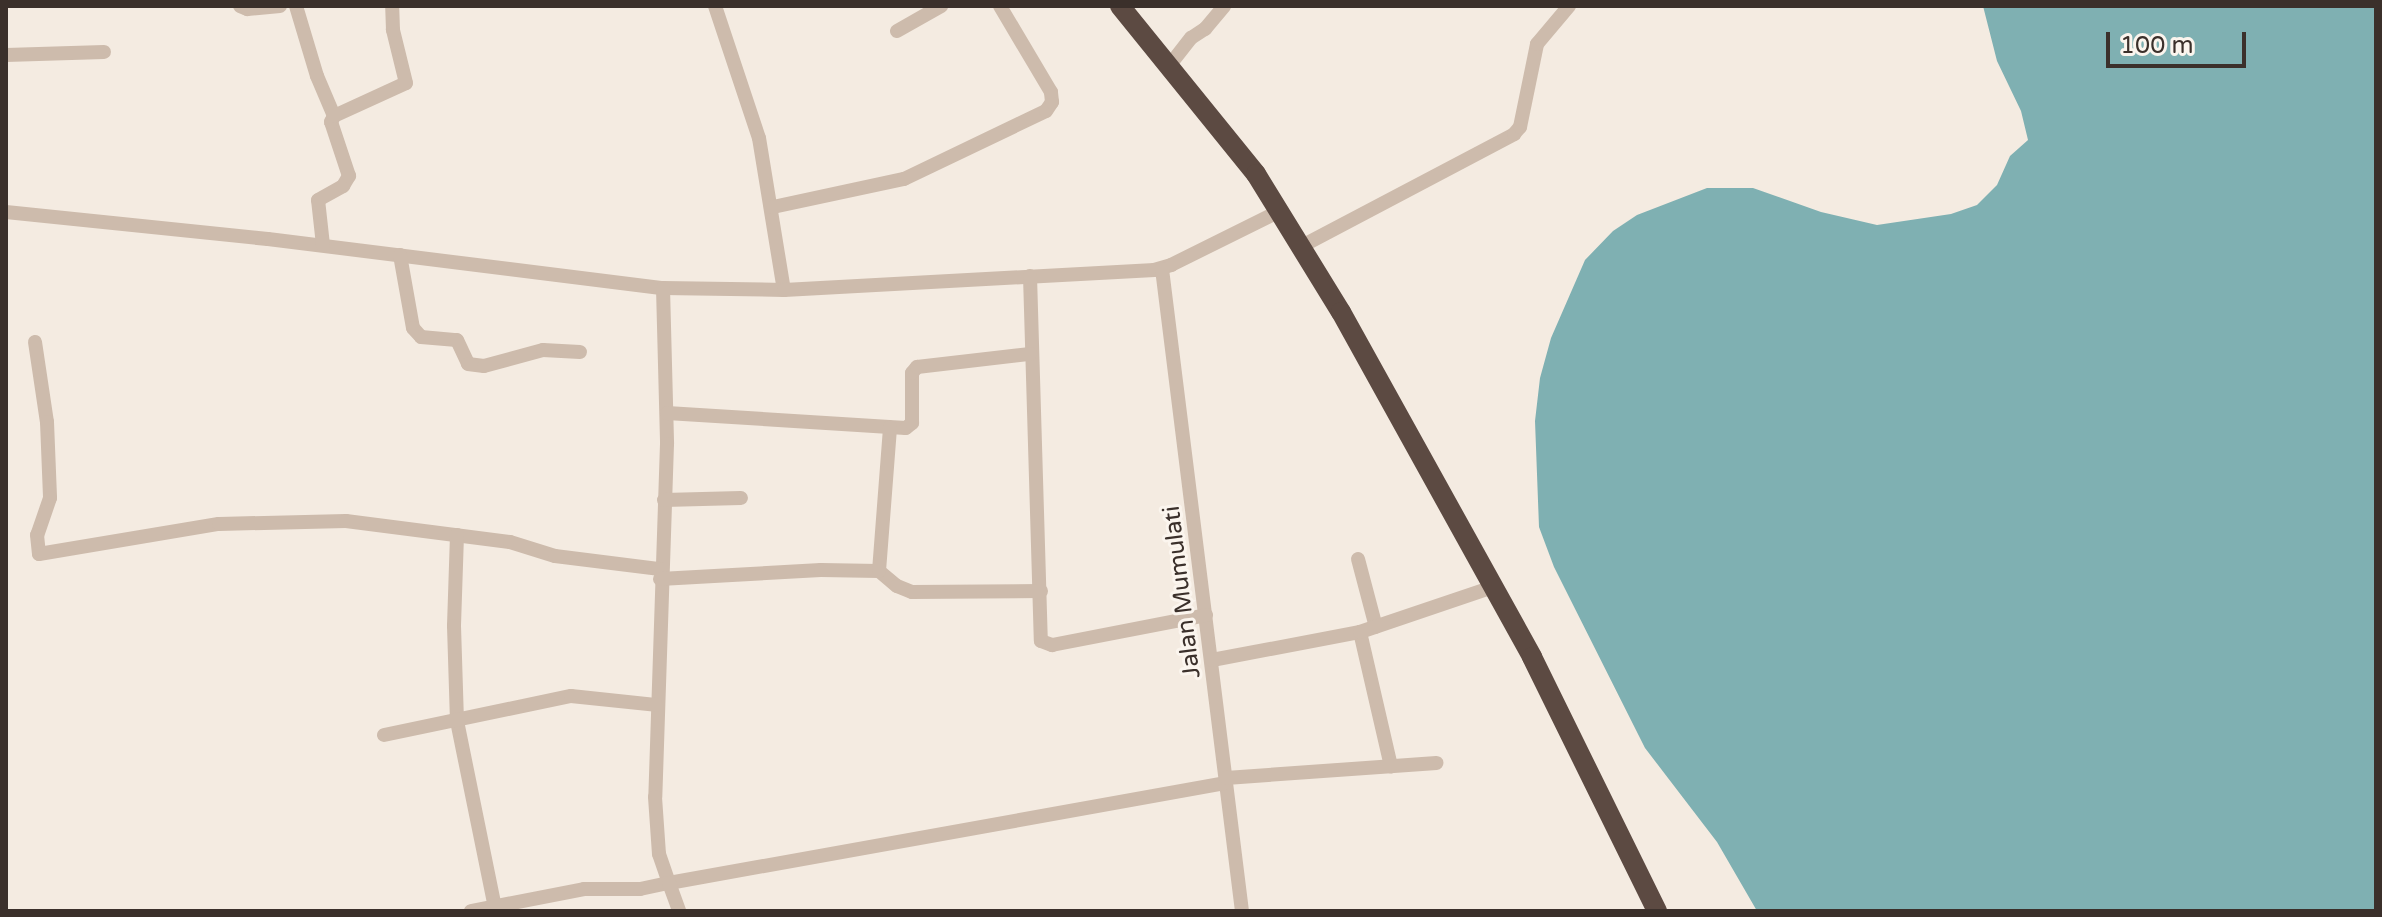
<!DOCTYPE html>
<html>
<head>
<meta charset="utf-8">
<style>
  body { margin:0 }
  #map { position:relative; width:2382px; height:917px; overflow:hidden; background:#f4ebe1; font-family:"Varela Round",sans-serif }
  div>[style] { position:absolute }
  .water>* { inset:0; background:#7fb0b2 }
  .minor>* { height:14px; margin:-7px; padding:0 7px; transform-origin:7px; border-radius:7px; background:#cdbbac }
  .highway>* { height:20px; margin:-10px; padding:0 10px; transform-origin:10px; border-radius:10px; background:#5c4a42 }
  span { translate:-50% -50%; white-space:nowrap; text-align:center; line-height:1.15; -webkit-text-stroke:6px #fbf5ee; paint-order:stroke }
  .street-label { font-size:24px; color:#3b302b }
  .frame { position:absolute; inset:0; border:8px solid #3b302b; pointer-events:none }
  .scale { position:absolute; left:2106px; top:32px; width:140px; height:36px; box-sizing:border-box; border:4px solid #3b302b; border-top:0; padding-left:10px; font-size:24px; line-height:28px; white-space:nowrap; color:#3b302b; -webkit-text-stroke:6px #fbf5ee; paint-order:stroke }
</style>
</head>
<body>
<div id="map">
  <div class="water">
    <i style="clip-path:polygon(1983px 6px,2376px 6px,2376px 911px,1757px 911px,1717px 842px,1645px 748px,1554px 567px,1539px 527px,1535px 421px,1540px 378px,1551px 338px,1585px 260px,1613px 231px,1637px 215px,1707px 188px,1753px 188px,1821px 212px,1877px 225px,1951px 214px,1977px 205px,1997px 185px,2010px 156px,2028px 140px,2021px 111px,1997px 61px)"></i>
  </div>
  <div class="minor">
    <i style="left:240px;top:6px;width:8px;rotate:23deg"></i>
    <i style="left:247px;top:9px;width:33px;rotate:-5deg"></i>
    <i style="left:296px;top:6px;width:73px;rotate:73.3deg"></i>
    <i style="left:317px;top:76px;width:43px;rotate:67deg"></i>
    <i style="left:715px;top:6px;width:139px;rotate:71.6deg"></i>
    <i style="left:759px;top:138px;width:154px;rotate:80.7deg"></i>
    <i style="left:897px;top:31px;width:51px;rotate:-29.6deg"></i>
    <i style="left:6px;top:55px;width:98px;rotate:-1.8deg"></i>
    <i style="left:1169px;top:66px;width:36px;rotate:-52deg"></i>
    <i style="left:1191px;top:38px;width:17px;rotate:-33deg"></i>
    <i style="left:1205px;top:29px;width:30px;rotate:-50deg"></i>
    <i style="left:773px;top:207px;width:134px;rotate:-12.1deg"></i>
    <i style="left:904px;top:179px;width:157px;rotate:-25.6deg"></i>
    <i style="left:1046px;top:111px;width:11px;rotate:-56deg"></i>
    <i style="left:1052px;top:102px;width:10px;rotate:-96deg"></i>
    <i style="left:1051px;top:92px;width:100px;rotate:-120.7deg"></i>
    <i style="left:6px;top:212px;width:263px;rotate:5.9deg"></i>
    <i style="left:268px;top:239px;width:398px;rotate:7.1deg"></i>
    <i style="left:663px;top:288px;width:121px;rotate:0.9deg"></i>
    <i style="left:784px;top:290px;width:371px;rotate:-3.1deg"></i>
    <i style="left:1154px;top:270px;width:18px;rotate:-16deg"></i>
    <i style="left:1171px;top:265px;width:119px;rotate:-26.4deg"></i>
    <i style="left:323px;top:245px;width:45px;rotate:-96.3deg"></i>
    <i style="left:318px;top:200px;width:29px;rotate:-29deg"></i>
    <i style="left:343px;top:186px;width:12px;rotate:-59deg"></i>
    <i style="left:349px;top:176px;width:57px;rotate:-108.4deg"></i>
    <i style="left:331px;top:122px;width:7px;rotate:-63deg"></i>
    <i style="left:334px;top:116px;width:79px;rotate:-24.6deg"></i>
    <i style="left:406px;top:83px;width:55px;rotate:-103.8deg"></i>
    <i style="left:393px;top:30px;width:24px;rotate:-92deg"></i>
    <i style="left:1302px;top:246px;width:240px;rotate:-27.8deg"></i>
    <i style="left:1514px;top:134px;width:9px;rotate:-49deg"></i>
    <i style="left:1520px;top:127px;width:85px;rotate:-78.4deg"></i>
    <i style="left:1537px;top:44px;width:50px;rotate:-49.9deg"></i>
    <i style="left:400px;top:255px;width:74px;rotate:79.9deg"></i>
    <i style="left:413px;top:328px;width:12px;rotate:48deg"></i>
    <i style="left:421px;top:337px;width:36px;rotate:5deg"></i>
    <i style="left:457px;top:340px;width:26px;rotate:65deg"></i>
    <i style="left:468px;top:364px;width:16px;rotate:7deg"></i>
    <i style="left:484px;top:366px;width:61px;rotate:-15.2deg"></i>
    <i style="left:543px;top:350px;width:37px;rotate:3deg"></i>
    <i style="left:1162px;top:269px;width:647px;rotate:82.9deg"></i>
    <i style="left:1030px;top:276px;width:365px;rotate:88.3deg"></i>
    <i style="left:1041px;top:641px;width:12px;rotate:20deg"></i>
    <i style="left:1052px;top:645px;width:157px;rotate:-11deg"></i>
    <i style="left:663px;top:288px;width:156px;rotate:88.5deg"></i>
    <i style="left:667px;top:444px;width:353px;rotate:91.9deg"></i>
    <i style="left:655px;top:797px;width:57px;rotate:86deg"></i>
    <i style="left:659px;top:854px;width:31px;rotate:71deg"></i>
    <i style="left:669px;top:883px;width:566px;rotate:-10.18deg"></i>
    <i style="left:35px;top:342px;width:81px;rotate:81.5deg"></i>
    <i style="left:47px;top:422px;width:76px;rotate:87.7deg"></i>
    <i style="left:50px;top:498px;width:39px;rotate:109deg"></i>
    <i style="left:37px;top:535px;width:19px;rotate:84deg"></i>
    <i style="left:39px;top:554px;width:182px;rotate:-9.5deg"></i>
    <i style="left:219px;top:524px;width:127px;rotate:-1.4deg"></i>
    <i style="left:346px;top:521px;width:165px;rotate:7.3deg"></i>
    <i style="left:510px;top:542px;width:47px;rotate:17.3deg"></i>
    <i style="left:555px;top:556px;width:106px;rotate:7.1deg"></i>
    <i style="left:667px;top:413px;width:239px;rotate:3.6deg"></i>
    <i style="left:906px;top:428px;width:8px;rotate:-40deg"></i>
    <i style="left:912px;top:423px;width:50px;rotate:-90deg"></i>
    <i style="left:912px;top:373px;width:8px;rotate:-50deg"></i>
    <i style="left:917px;top:367px;width:114px;rotate:-6.6deg"></i>
    <i style="left:664px;top:500px;width:77px;rotate:-1.5deg"></i>
    <i style="left:457px;top:535px;width:91px;rotate:91.9deg"></i>
    <i style="left:454px;top:626px;width:95px;rotate:88.2deg"></i>
    <i style="left:457px;top:721px;width:190px;rotate:78.5deg"></i>
    <i style="left:1358px;top:559px;width:70px;rotate:75.2deg"></i>
    <i style="left:879px;top:571px;width:23px;rotate:40deg"></i>
    <i style="left:897px;top:586px;width:16px;rotate:22deg"></i>
    <i style="left:912px;top:592px;width:129px;rotate:-0.4deg"></i>
    <i style="left:660px;top:579px;width:161px;rotate:-3.2deg"></i>
    <i style="left:821px;top:570px;width:58px;rotate:1deg"></i>
    <i style="left:879px;top:571px;width:144px;rotate:-85.6deg"></i>
    <i style="left:1360px;top:632px;width:138px;rotate:77deg"></i>
    <i style="left:1212px;top:660px;width:151px;rotate:-10.7deg"></i>
    <i style="left:1360px;top:632px;width:140px;rotate:-18.7deg"></i>
    <i style="left:384px;top:735px;width:191px;rotate:-11.8deg"></i>
    <i style="left:571px;top:696px;width:85px;rotate:6deg"></i>
    <i style="left:1226px;top:778px;width:211px;rotate:-4.1deg"></i>
    <i style="left:471px;top:911px;width:115px;rotate:-11deg"></i>
    <i style="left:584px;top:889px;width:56px"></i>
    <i style="left:640px;top:889px;width:30px;rotate:-12deg"></i>
    <i style="left:669px;top:883px;width:30px;rotate:70deg"></i>
  </div>
  <div class="highway">
    <i style="left:1120px;top:6px;width:216px;rotate:51deg"></i>
    <i style="left:1256px;top:174px;width:162px;rotate:58.4deg"></i>
    <i style="left:1341px;top:312px;width:394px;rotate:61deg"></i>
    <i style="left:1532px;top:657px;width:283px;rotate:63.8deg"></i>
  </div>
  <div class="street-label">
    <span style="left:1182px;top:592px;rotate:-97deg">Jalan Mumulati</span>
  </div>
  <div class="frame"></div>
  <div class="scale">100 m</div>
</div>
</body>
</html>
